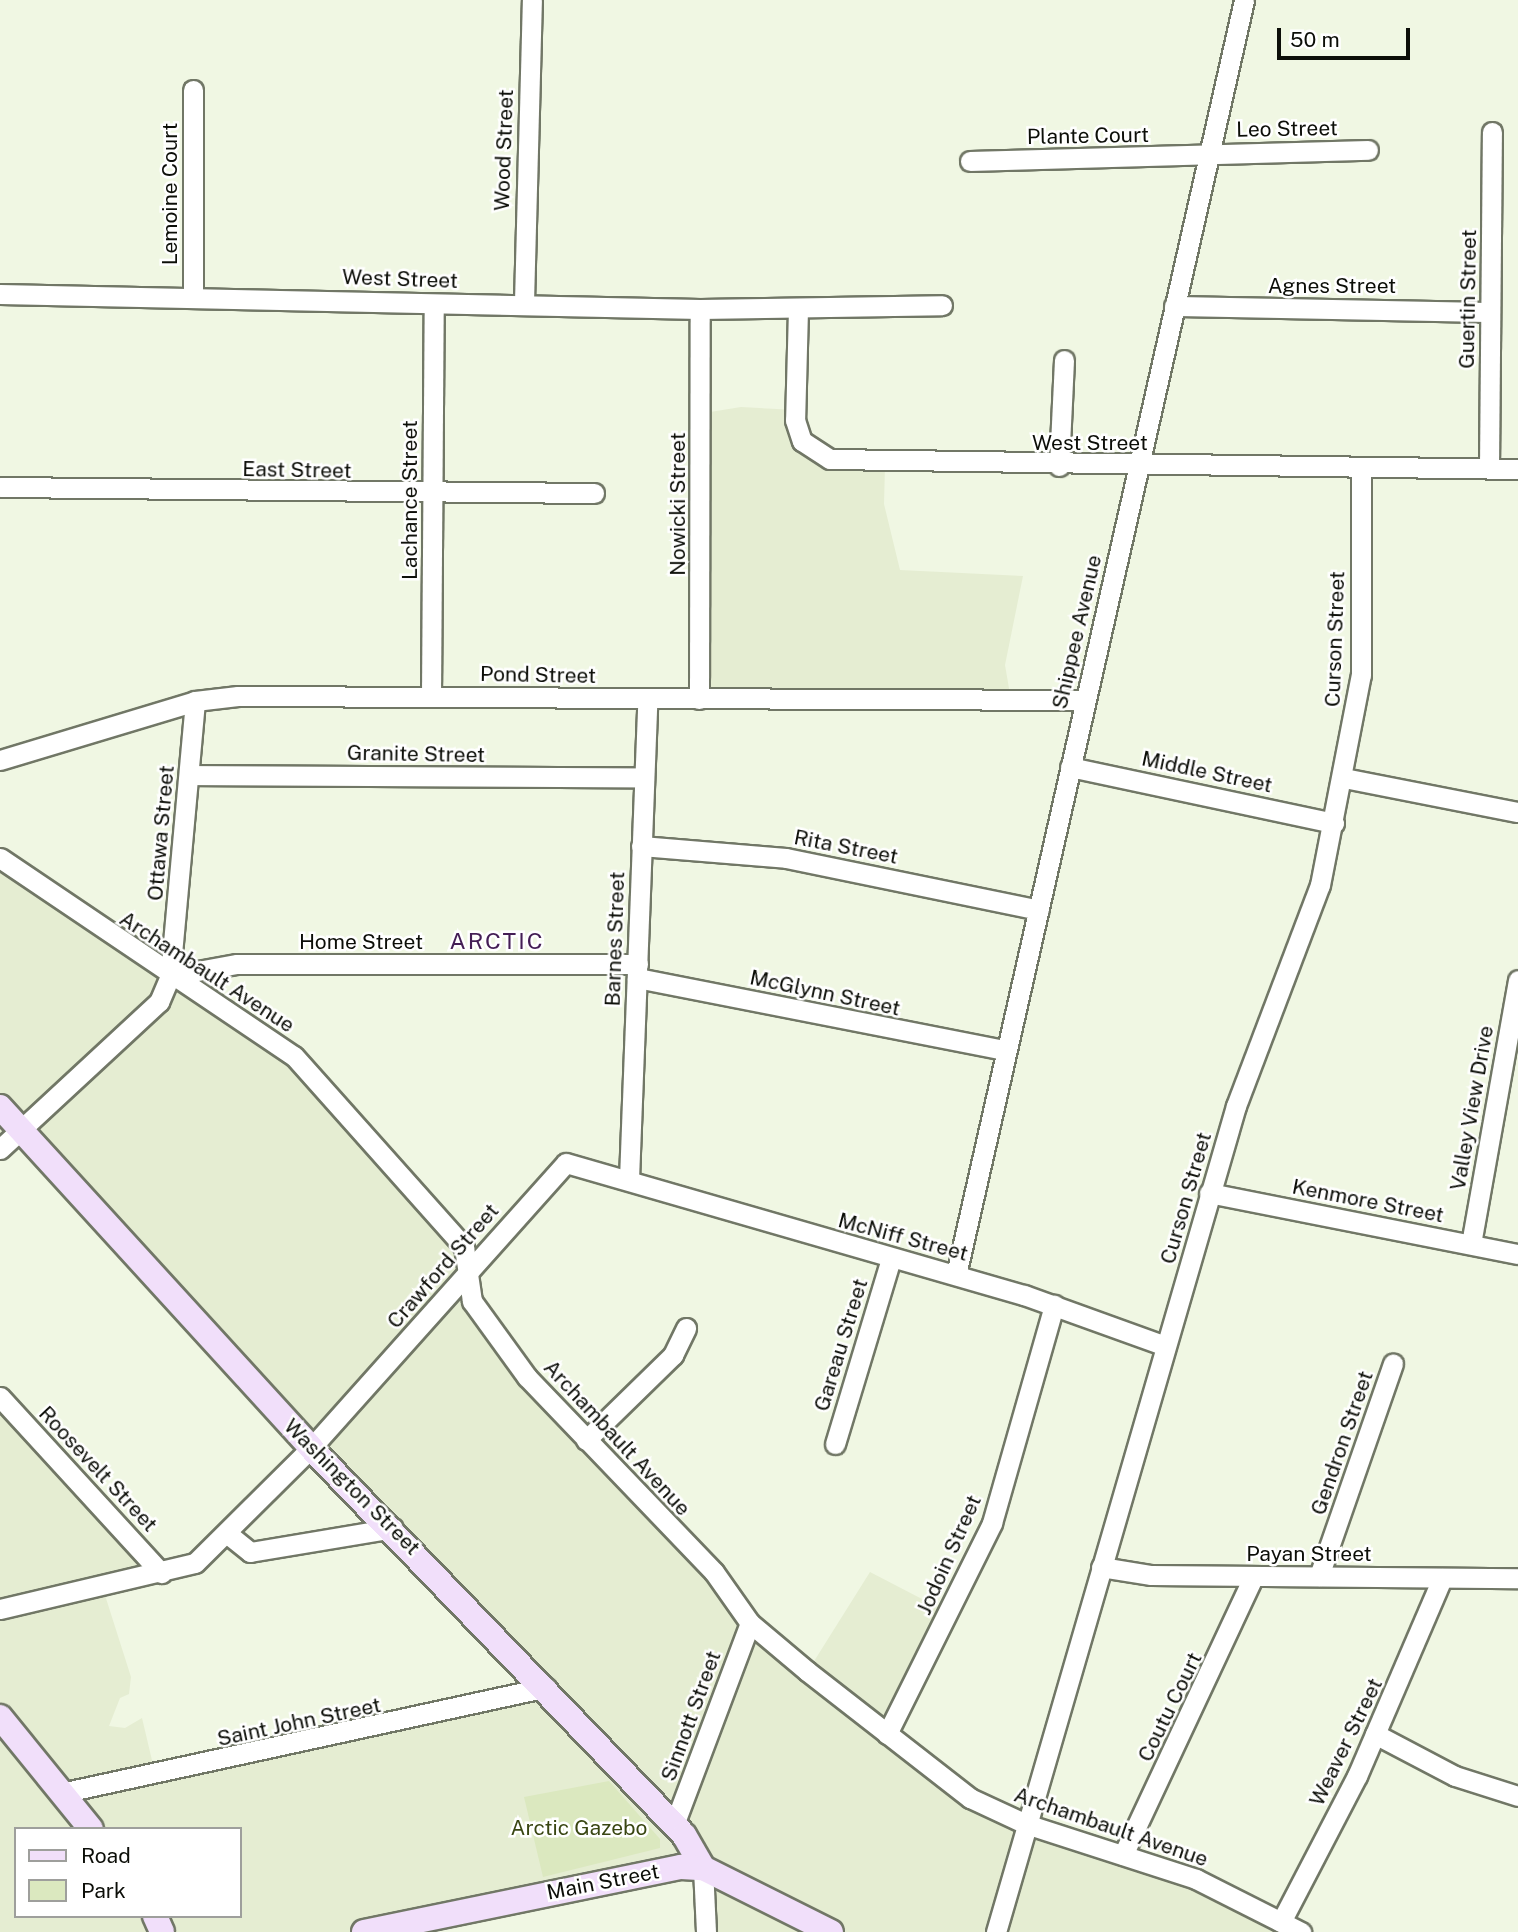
<!DOCTYPE html>
<html>
<head>
<meta charset="utf-8">
<style>
  body { margin:0 }
  #map { position:relative; width:1518px; height:1932px; overflow:hidden; background:#f0f7e3; font-family:"Public Sans",sans-serif }
  div>[style] { position:absolute }
  .built>* { inset:0; background:#e5edd2 }
  .green>* { inset:0; background:#dbe8bf }
  .roads { filter:drop-shadow(2px 0 #717766) drop-shadow(-2px 0 #717766) drop-shadow(0 2px #717766) drop-shadow(0 -2px #717766) }
  .minor>* { height:19px; margin:-9.5px; padding:0 9.5px; transform-origin:9.5px; border-radius:9.5px; background:#fff }
  .major>* { height:24px; margin:-12px; padding:0 12px; transform-origin:12px; border-radius:12px; background:#f1dffa }
  span { translate:-50% -50%; white-space:nowrap; text-align:center; line-height:1.15; -webkit-text-stroke:5px #fff; paint-order:stroke }
  .street-label { font-size:21px; color:#0c0e08 }
  .park-label { font-size:21px; color:#394612 }
  .neighbourhood-label { font-size:23px; color:#441e55; letter-spacing:2px }
  .legend { position:absolute; left:14px; top:1827px; width:228px; height:91px; box-sizing:border-box; background:#fff; border:2px solid #9e9f9c; margin:0; padding:9px 12px; list-style:none; font-size:21px; color:#0c0e08 }
  .legend li { display:flex; align-items:center; gap:14px; height:35px }
  .legend b { width:35px; border:2px solid #9e9f9c }
  .scale { position:absolute; left:1277px; top:28px; width:133px; height:32px; box-sizing:border-box; border:4px solid #0c0e08; border-top:0; padding-left:9px; font-size:21px; line-height:24px; white-space:nowrap; color:#0c0e08; -webkit-text-stroke:5px #fff; paint-order:stroke }
</style>
</head>
<body>
<div id="map">
  <div class="built">
    <i style="clip-path:polygon(741px 407px,796px 410px,808px 447px,885px 466px,884px 504px,900px 570px,1023px 576px,1005px 665px,1011px 700px,702px 691px,704px 413px)"></i>
    <i style="clip-path:polygon(evenodd,0 858px,300px 1063px,459px 1239px,475px 1308px,749px 1618px,811px 1666px,870px 1572px,949px 1613px,889px 1735px,950px 1784px,1193px 1877px,1300px 1932px,705px 1932px,711px 1869px,371px 1932px,0 1932px,0 1394px,172px 1572px,104px 1592px,131px 1677px,129px 1694px,120px 1698px,109px 1726px,125px 1728px,142px 1718px,155px 1773px,536px 1691px,30px 1130px,0 1155px,0 858px,16px 1829px,240px 1829px,240px 1916px,16px 1916px,16px 1829px)"></i>
  </div>
  <div class="green">
    <i style="clip-path:polygon(609px 1781px,660px 1839px,660px 1848px,543px 1877px,524px 1797px)"></i>
  </div>
  <div class="roads">
    <div class="minor">
      <i style="left:193px;top:90px;width:208px;rotate:90deg"></i>
      <i style="left:970px;top:161px;width:398px;rotate:-1.6deg"></i>
      <i style="left:0;top:294px;width:700px;rotate:1.23deg"></i>
      <i style="left:700px;top:309px;width:242px;rotate:-0.9deg"></i>
      <i style="left:524px;top:302px;width:302px;rotate:-88.5deg"></i>
      <i style="left:1174px;top:306px;width:316px;rotate:1.1deg"></i>
      <i style="left:798px;top:309px;width:111px;rotate:91.5deg"></i>
      <i style="left:795px;top:420px;width:22px;rotate:72deg"></i>
      <i style="left:802px;top:441px;width:33px;rotate:33deg"></i>
      <i style="left:830px;top:459px;width:688px;rotate:0.83deg"></i>
      <i style="left:1059px;top:466px;width:106px;rotate:-87.3deg"></i>
      <i style="left:1489px;top:468px;width:336px;rotate:-89.5deg"></i>
      <i style="left:0;top:487px;width:594px;rotate:0.58deg"></i>
      <i style="left:431px;top:696px;width:392px;rotate:-89.6deg"></i>
      <i style="left:699px;top:699px;width:390px;rotate:-89.9deg"></i>
      <i style="left:0;top:760px;width:204px;rotate:-16.8deg"></i>
      <i style="left:195px;top:701px;width:43px;rotate:-6.6deg"></i>
      <i style="left:238px;top:696px;width:847px;rotate:0.27deg"></i>
      <i style="left:1070px;top:767px;width:270px;rotate:12deg"></i>
      <i style="left:189px;top:775px;width:454px;rotate:0.3deg"></i>
      <i style="left:1344px;top:778px;width:177px;rotate:11.1deg"></i>
      <i style="left:641px;top:846px;width:145px;rotate:4.7deg"></i>
      <i style="left:786px;top:858px;width:258px;rotate:11.6deg"></i>
      <i style="left:0;top:858px;width:354px;rotate:34deg"></i>
      <i style="left:294px;top:1056px;width:256px;rotate:48.3deg"></i>
      <i style="left:464px;top:1247px;width:55px;rotate:81.6deg"></i>
      <i style="left:472px;top:1301px;width:94px;rotate:54.1deg"></i>
      <i style="left:527px;top:1377px;width:270px;rotate:46.2deg"></i>
      <i style="left:714px;top:1572px;width:62px;rotate:54.8deg"></i>
      <i style="left:750px;top:1623px;width:75px;rotate:40.1deg"></i>
      <i style="left:807px;top:1671px;width:207px;rotate:37.9deg"></i>
      <i style="left:970px;top:1798px;width:62px;rotate:24.9deg"></i>
      <i style="left:1026px;top:1824px;width:179px;rotate:17.9deg"></i>
      <i style="left:1196px;top:1879px;width:118px;rotate:26.8deg"></i>
      <i style="left:170px;top:976px;width:68px;rotate:-10.2deg"></i>
      <i style="left:237px;top:964px;width:401px"></i>
      <i style="left:637px;top:978px;width:375px;rotate:11.1deg"></i>
      <i style="left:0;top:1149px;width:217px;rotate:-42.8deg"></i>
      <i style="left:159px;top:1002px;width:28px;rotate:-67deg"></i>
      <i style="left:170px;top:976px;width:276px;rotate:-84.8deg"></i>
      <i style="left:629px;top:1179px;width:479px;rotate:-87.8deg"></i>
      <i style="left:1209px;top:1193px;width:315px;rotate:11.2deg"></i>
      <i style="left:1471px;top:1244px;width:268px;rotate:-79.9deg"></i>
      <i style="left:956px;top:1275px;width:1307px;rotate:-77.27deg"></i>
      <i style="left:0;top:1397px;width:239px;rotate:47.5deg"></i>
      <i style="left:586px;top:1440px;width:122px;rotate:-44.3deg"></i>
      <i style="left:673px;top:1355px;width:30px;rotate:-64deg"></i>
      <i style="left:835px;top:1444px;width:193px;rotate:-73.2deg"></i>
      <i style="left:229px;top:1535px;width:27px;rotate:39deg"></i>
      <i style="left:250px;top:1552px;width:145px;rotate:-9.5deg"></i>
      <i style="left:1101px;top:1567px;width:51px;rotate:9.1deg"></i>
      <i style="left:1151px;top:1575px;width:367px;rotate:0.5deg"></i>
      <i style="left:1319px;top:1576px;width:225px;rotate:-70.8deg"></i>
      <i style="left:0;top:1609px;width:200px;rotate:-13.3deg"></i>
      <i style="left:195px;top:1563px;width:163px;rotate:-44.8deg"></i>
      <i style="left:311px;top:1448px;width:382px;rotate:-48.2deg"></i>
      <i style="left:566px;top:1163px;width:477px;rotate:16.1deg"></i>
      <i style="left:1024px;top:1295px;width:148px;rotate:19.8deg"></i>
      <i style="left:887px;top:1734px;width:236px;rotate:-63.5deg"></i>
      <i style="left:992px;top:1523px;width:227px;rotate:-74.1deg"></i>
      <i style="left:1375px;top:1734px;width:90px;rotate:27.7deg"></i>
      <i style="left:1455px;top:1776px;width:66px;rotate:17.6deg"></i>
      <i style="left:61px;top:1793px;width:496px;rotate:-12.3deg"></i>
      <i style="left:674px;top:1825px;width:216px;rotate:-69.4deg"></i>
      <i style="left:1123px;top:1855px;width:306px;rotate:-64.9deg"></i>
      <i style="left:703px;top:1868px;width:64px;rotate:87.3deg"></i>
      <i style="left:1281px;top:1922px;width:165px;rotate:-62.5deg"></i>
      <i style="left:1357px;top:1776px;width:215px;rotate:-66.7deg"></i>
      <i style="left:996px;top:1932px;width:860px;rotate:-73.8deg"></i>
      <i style="left:1236px;top:1106px;width:236px;rotate:-69.2deg"></i>
      <i style="left:1320px;top:885px;width:214px;rotate:-79deg"></i>
      <i style="left:1361px;top:675px;width:206px;rotate:-90deg"></i>
    </div>
    <div class="major">
      <i style="left:0;top:1107px;width:462px;rotate:47.6deg"></i>
      <i style="left:311px;top:1448px;width:537px;rotate:46.06deg"></i>
      <i style="left:684px;top:1835px;width:38px;rotate:60deg"></i>
      <i style="left:0;top:1717px;width:144px;rotate:50.9deg"></i>
      <i style="left:155px;top:1916px;width:17px;rotate:66deg"></i>
      <i style="left:364px;top:1932px;width:324px;rotate:-11.6deg"></i>
      <i style="left:681px;top:1867px;width:22px;rotate:3deg"></i>
      <i style="left:703px;top:1868px;width:143px;rotate:26.6deg"></i>
    </div>
  </div>
  <div class="street-label">
    <span style="left:1287px;top:129px;rotate:-1deg">Leo Street</span>
    <span style="left:1088px;top:136px;rotate:-1deg">Plante Court</span>
    <span style="left:504px;top:150px;rotate:-88deg">Wood Street</span>
    <span style="left:170px;top:194px;rotate:-90deg">Lemoine Court</span>
    <span style="left:400px;top:279px;rotate:2deg">West Street</span>
    <span style="left:1332px;top:286px">Agnes Street</span>
    <span style="left:1468px;top:299px;rotate:-89deg">Guertin Street</span>
    <span style="left:1090px;top:443px">West Street</span>
    <span style="left:297px;top:470px;rotate:1deg">East Street</span>
    <span style="left:410px;top:500px;rotate:-90deg">Lachance Street</span>
    <span style="left:678px;top:504px;rotate:-90deg">Nowicki Street</span>
    <span style="left:1077px;top:632px;rotate:-77deg">Shippee Avenue</span>
    <span style="left:1335px;top:639px;rotate:-88deg">Curson Street</span>
    <span style="left:538px;top:675px;rotate:1deg">Pond Street</span>
    <span style="left:416px;top:754px;rotate:1deg">Granite Street</span>
    <span style="left:1207px;top:772px;rotate:12deg">Middle Street</span>
    <span style="left:161px;top:833px;rotate:-85deg">Ottawa Street</span>
    <span style="left:846px;top:847px;rotate:11deg">Rita Street</span>
    <span style="left:615px;top:939px;rotate:-88deg">Barnes Street</span>
    <span style="left:361px;top:942px">Home Street</span>
    <span style="left:207px;top:972px;rotate:33deg">Archambault Avenue</span>
    <span style="left:825px;top:993px;rotate:12deg">McGlynn Street</span>
    <span style="left:1472px;top:1108px;rotate:-80deg">Valley View Drive</span>
    <span style="left:1186px;top:1198px;rotate:-74deg">Curson Street</span>
    <span style="left:1368px;top:1201px;rotate:11deg">Kenmore Street</span>
    <span style="left:903px;top:1237px;rotate:15deg">McNiff Street</span>
    <span style="left:443px;top:1266px;rotate:-49deg">Crawford Street</span>
    <span style="left:841px;top:1345px;rotate:-73deg">Gareau Street</span>
    <span style="left:617px;top:1438px;rotate:47deg">Archambault Avenue</span>
    <span style="left:1342px;top:1443px;rotate:-71deg">Gendron Street</span>
    <span style="left:98px;top:1469px;rotate:47deg">Roosevelt Street</span>
    <span style="left:352px;top:1487px;rotate:45deg">Washington Street</span>
    <span style="left:1309px;top:1554px">Payan Street</span>
    <span style="left:949px;top:1555px;rotate:-66deg">Jodoin Street</span>
    <span style="left:1170px;top:1707px;rotate:-64deg">Coutu Court</span>
    <span style="left:691px;top:1716px;rotate:-70deg">Sinnott Street</span>
    <span style="left:299px;top:1722px;rotate:-12deg">Saint John Street</span>
    <span style="left:1346px;top:1742px;rotate:-64deg">Weaver Street</span>
    <span style="left:1111px;top:1827px;rotate:19deg">Archambault Avenue</span>
    <span style="left:603px;top:1882px;rotate:-11deg">Main Street</span>
  </div>
  <div class="park-label">
    <span style="left:579px;top:1828px">Arctic Gazebo</span>
  </div>
  <div class="neighbourhood-label">
    <span style="left:497px;top:941px">ARCTIC</span>
  </div>
  <ul class="legend">
  <li><b style="height:9px;background:#f1dffa"></b>Road</li>
  <li><b style="height:19px;background:#dbe8bf"></b>Park</li>
  </ul>
  <div class="scale">50 m</div>
</div>
</body>
</html>
